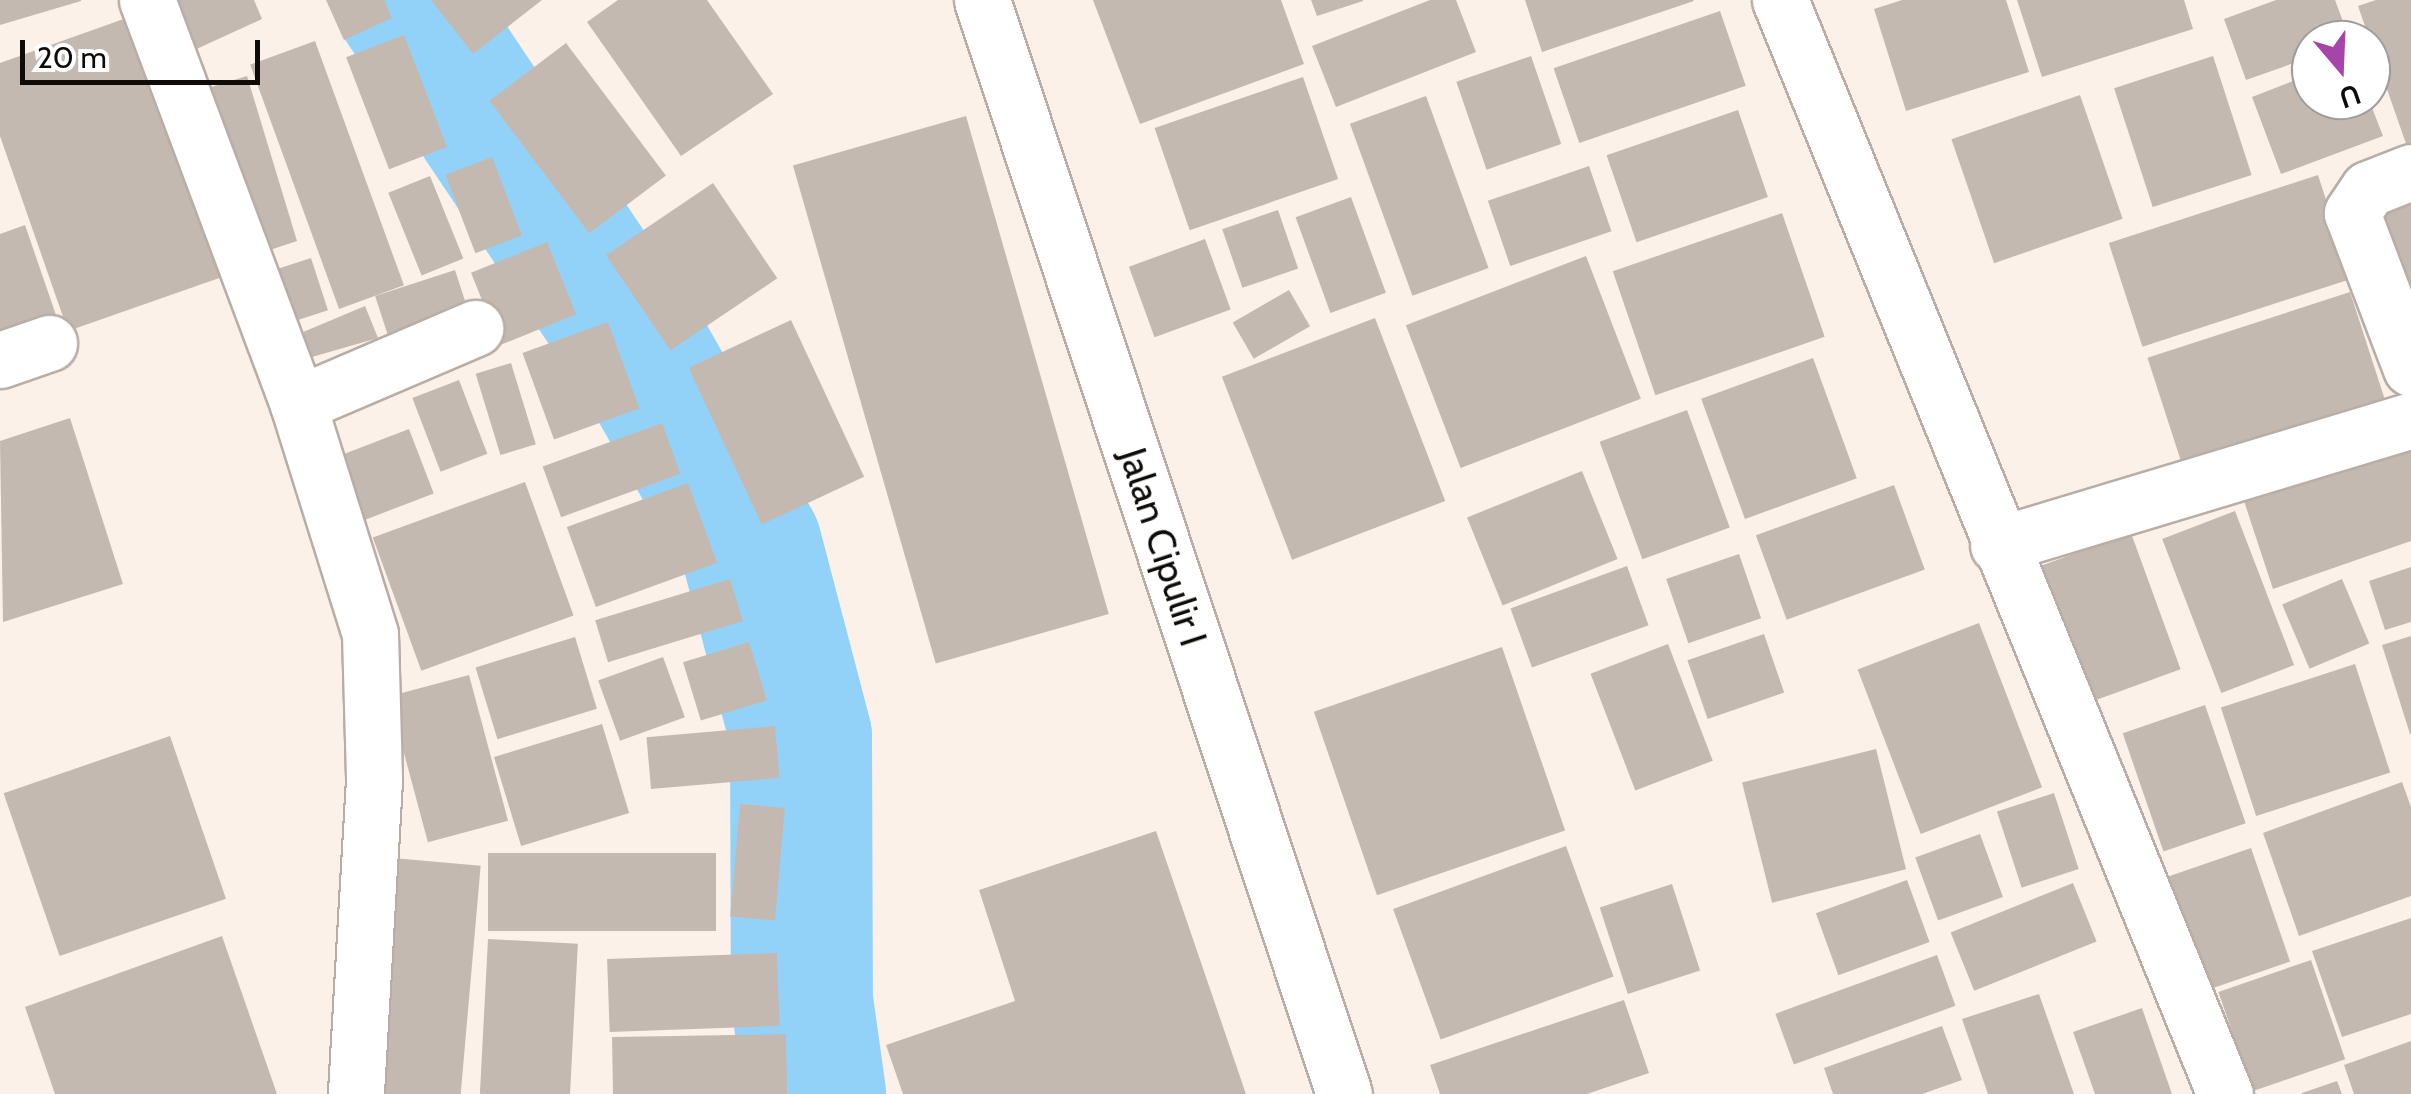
<!DOCTYPE html>
<html>
<head>
<meta charset="utf-8">
<style>
  body { margin:0 }
  #map { position:relative; width:2411px; height:1094px; overflow:hidden; background:#fcf1e8; font-family:Cabin,sans-serif }
  div>[style] { position:absolute }
  .river>* { height:142px; margin:-71px; padding:0 71px; transform-origin:71px; border-radius:71px; background:#93d2f8 }
  .building>* { inset:0; background:#c4b9b1; transform-origin:0 0 }
  .roads { filter:drop-shadow(2px 0 #b8aea6) drop-shadow(-2px 0 #b8aea6) drop-shadow(0 2px #b8aea6) drop-shadow(0 -2px #b8aea6) }
  .minor>* { height:55px; margin:-27.5px; padding:0 27.5px; transform-origin:27.5px; border-radius:27.5px; background:#fff }
  span { translate:-50% -50%; white-space:nowrap; text-align:center; line-height:1.15; -webkit-text-stroke:8px #fff; paint-order:stroke }
  .street-label { font-size:38px; color:#0e0b08 }
  .north { position:absolute; left:2291px; top:20px; width:100px; height:100px; box-sizing:border-box; background:#fff; border:2px solid #9f9d9c; border-radius:50%; rotate:161deg; font-size:28px; font-weight:700; line-height:40px; text-align:center; color:#0e0b08 }
  .north::after { content:''; display:block; margin:auto; width:35px; height:45px; background:#a744aa; clip-path:polygon(50% 0,100% 100%,50% 72%,0 100%) }
  .scale { position:absolute; left:20px; top:40px; width:240px; height:45px; box-sizing:border-box; border:5px solid #0e0b08; border-top:0; padding-left:12px; font-size:30px; line-height:35px; white-space:nowrap; color:#0e0b08; -webkit-text-stroke:8px #fff; paint-order:stroke }
</style>
</head>
<body>
<div id="map">
  <div class="river">
    <i style="left:404px;top:0;width:431px;rotate:56.2deg"></i>
    <i style="left:644px;top:358px;width:216px;rotate:60.4deg"></i>
    <i style="left:751px;top:546px;width:197px;rotate:75.3deg"></i>
    <i style="left:801px;top:737px;width:264px;rotate:89.8deg"></i>
    <i style="left:802px;top:1001px;width:94px;rotate:82deg"></i>
  </div>
  <div class="building">
    <i style="clip-path:polygon(0 0,81px 0,81px 1px,0 25px)"></i>
    <i style="clip-path:polygon(151px 0,254px 0,262px 19px,179px 57px)"></i>
    <i style="clip-path:polygon(326px 0,384px 0,392px 18px,344px 40px)"></i>
    <i style="clip-path:polygon(431px 0,542px 0,473px 54px)"></i>
    <i style="clip-path:polygon(618px 0,707px 0,773px 94px,681px 156px,587px 22px)"></i>
    <i style="clip-path:polygon(1093px 0,1281px 0,1304px 64px,1140px 124px)"></i>
    <i style="clip-path:polygon(1311px 0,1363px 0,1363px 1px,1317px 16px)"></i>
    <i style="clip-path:polygon(1430px 0,1456px 0,1476px 52px,1336px 107px,1312px 46px)"></i>
    <i style="clip-path:polygon(1525px 0,1693px 0,1694px 1px,1542px 52px)"></i>
    <i style="clip-path:polygon(1902px 0,2006px 0,2029px 72px,1906px 111px,1874px 9px)"></i>
    <i style="clip-path:polygon(2017px 0,2184px 0,2193px 29px,2042px 77px)"></i>
    <i style="clip-path:polygon(2276px 0,2335px 0,2350px 40px,2311px 40px,2311px 57px,2246px 80px,2224px 19px)"></i>
    <i style="clip-path:polygon(2376px 0,2411px 0,2411px 158px,2358px 6px)"></i>
    <i style="left:1720px;top:11px;width:79px;height:176px;rotate:71deg"></i>
    <i style="clip-path:polygon(132px 16px,225px 276px,68px 331px,0 136px,0 63px)"></i>
    <i style="left:404px;top:35px;width:120px;height:62px;rotate:69deg"></i>
    <i style="left:315px;top:41px;width:260px;height:69px;rotate:70deg"></i>
    <i style="left:566px;top:43px;width:166px;height:96px;rotate:53deg"></i>
    <i style="left:1531px;top:56px;width:93px;height:79px;rotate:71deg"></i>
    <i style="left:2213px;top:56px;width:125px;height:104px;rotate:72deg"></i>
    <i style="clip-path:polygon(2311px 74px,2311px 100px,2369px 100px,2383px 136px,2281px 174px,2252px 97px)"></i>
    <i style="clip-path:polygon(247px 76px,297px 241px,258px 254px,195px 92px)"></i>
    <i style="left:1303px;top:77px;width:108px;height:157px;rotate:71deg"></i>
    <i style="left:2080px;top:95px;width:131px;height:136px;rotate:71deg"></i>
    <i style="left:1426px;top:96px;width:183px;height:81px;rotate:70deg"></i>
    <i style="left:1738px;top:110px;width:92px;height:139px;rotate:71deg"></i>
    <i style="left:966px;top:116px;width:518px;height:180px;rotate:74deg"></i>
    <i style="left:492px;top:157px;width:84px;height:50px;rotate:69deg"></i>
    <i style="left:1589px;top:166px;width:69px;height:107px;rotate:71deg"></i>
    <i style="left:2318px;top:175px;width:109px;height:220px;rotate:72deg"></i>
    <i style="left:430px;top:176px;width:89px;height:45px;rotate:68deg"></i>
    <i style="left:713px;top:183px;width:115px;height:129px;rotate:56deg"></i>
    <i style="left:1351px;top:197px;width:102px;height:59px;rotate:70deg"></i>
    <i style="clip-path:polygon(2411px 201px,2411px 311px,2375px 215px)"></i>
    <i style="left:1278px;top:210px;width:62px;height:59px;rotate:71deg"></i>
    <i style="left:1782px;top:213px;width:131px;height:179px;rotate:71deg"></i>
    <i style="clip-path:polygon(25px 225px,56px 315px,0 335px,0 234px)"></i>
    <i style="left:1205px;top:239px;width:75px;height:81px;rotate:70deg"></i>
    <i style="left:547px;top:242px;width:78px;height:82px;rotate:68deg"></i>
    <i style="left:1586px;top:256px;width:153px;height:193px;rotate:69deg"></i>
    <i style="left:311px;top:258px;width:55px;height:51px;rotate:72deg"></i>
    <i style="left:455px;top:270px;width:45px;height:84px;rotate:72deg"></i>
    <i style="left:1289px;top:290px;width:42px;height:65px;rotate:60deg"></i>
    <i style="left:2350px;top:292px;width:120px;height:213px;rotate:72deg"></i>
    <i style="clip-path:polygon(365px 306px,378px 338px,305px 359px,296px 335px)"></i>
    <i style="left:1375px;top:318px;width:196px;height:164px;rotate:69deg"></i>
    <i style="left:791px;top:320px;width:173px;height:113px;rotate:65deg"></i>
    <i style="left:608px;top:322px;width:92px;height:91px;rotate:70deg"></i>
    <i style="left:1813px;top:358px;width:128px;height:119px;rotate:70deg"></i>
    <i style="left:511px;top:363px;width:85px;height:37px;rotate:73deg"></i>
    <i style="left:459px;top:380px;width:79px;height:50px;rotate:69deg"></i>
    <i style="left:1687px;top:410px;width:125px;height:93px;rotate:70deg"></i>
    <i style="clip-path:polygon(70px 418px,123px 584px,3px 622px,0 441px)"></i>
    <i style="left:662px;top:423px;width:54px;height:127px;rotate:70deg"></i>
    <i style="left:409px;top:429px;width:69px;height:76px;rotate:69deg"></i>
    <i style="clip-path:polygon(2411px 435px,2411px 541px,2273px 589px,2241px 492px)"></i>
    <i style="left:1582px;top:471px;width:95px;height:124px;rotate:68deg"></i>
    <i style="left:525px;top:482px;width:142px;height:162px;rotate:70deg"></i>
    <i style="left:688px;top:483px;width:85px;height:129px;rotate:70deg"></i>
    <i style="left:1894px;top:485px;width:90px;height:147px;rotate:70deg"></i>
    <i style="left:2235px;top:511px;width:165px;height:78px;rotate:69deg"></i>
    <i style="left:2131px;top:533px;width:145px;height:106px;rotate:70deg"></i>
    <i style="left:1739px;top:554px;width:68px;height:77px;rotate:71deg"></i>
    <i style="left:1627px;top:566px;width:63px;height:124px;rotate:70deg"></i>
    <i style="clip-path:polygon(2411px 567px,2411px 622px,2385px 630px,2369px 581px)"></i>
    <i style="left:730px;top:579px;width:44px;height:141px;rotate:73deg"></i>
    <i style="left:2342px;top:579px;width:70px;height:65px;rotate:67deg"></i>
    <i style="left:1979px;top:623px;width:176px;height:130px;rotate:69deg"></i>
    <i style="left:1764px;top:634px;width:62px;height:81px;rotate:71deg"></i>
    <i style="clip-path:polygon(2411px 636px,2411px 734px,2410px 734px,2382px 645px)"></i>
    <i style="left:575px;top:637px;width:75px;height:104px;rotate:73deg"></i>
    <i style="left:749px;top:642px;width:61px;height:69px;rotate:73deg"></i>
    <i style="left:1668px;top:644px;width:125px;height:83px;rotate:69deg"></i>
    <i style="left:1502px;top:647px;width:194px;height:199px;rotate:71deg"></i>
    <i style="left:663px;top:657px;width:64px;height:69px;rotate:70deg"></i>
    <i style="left:2355px;top:664px;width:114px;height:141px;rotate:72deg"></i>
    <i style="left:469px;top:675px;width:151px;height:83px;rotate:75deg"></i>
    <i style="left:2205px;top:705px;width:125px;height:87px;rotate:71deg"></i>
    <i style="left:602px;top:724px;width:93px;height:113px;rotate:73deg"></i>
    <i style="left:775px;top:726px;width:52px;height:129px;rotate:85deg"></i>
    <i style="left:170px;top:736px;width:172px;height:176px;rotate:71deg"></i>
    <i style="left:1876px;top:749px;width:124px;height:138px;rotate:76deg"></i>
    <i style="clip-path:polygon(2402px 782px,2411px 807px,2411px 896px,2299px 936px,2263px 833px)"></i>
    <i style="left:2054px;top:793px;width:80px;height:60px;rotate:72deg"></i>
    <i style="left:740px;top:804px;width:45px;height:113px;rotate:5deg"></i>
    <i style="clip-path:polygon(1156px 831px,1246px 1094px,903px 1094px,886px 1045px,1015px 1001px,979px 890px)"></i>
    <i style="left:1980px;top:834px;width:67px;height:69px;rotate:70deg"></i>
    <i style="left:1566px;top:846px;width:139px;height:184px;rotate:70deg"></i>
    <i style="left:2251px;top:848px;width:120px;height:109px;rotate:71deg"></i>
    <i style="left:488px;top:853px;width:228px;height:78px"></i>
    <i style="left:393px;top:858px;width:88px;height:237px;rotate:5deg"></i>
    <i style="left:1907px;top:880px;width:66px;height:97px;rotate:70deg"></i>
    <i style="left:2073px;top:883px;width:63px;height:132px;rotate:68deg"></i>
    <i style="left:1672px;top:884px;width:91px;height:76px;rotate:72deg"></i>
    <i style="clip-path:polygon(2411px 918px,2411px 1014px,2342px 1037px,2312px 951px)"></i>
    <i style="clip-path:polygon(222px 936px,277px 1094px,55px 1094px,25px 1007px)"></i>
    <i style="left:488px;top:939px;width:90px;height:155px;rotate:3deg"></i>
    <i style="left:777px;top:953px;width:73px;height:170px;rotate:88deg"></i>
    <i style="left:1937px;top:955px;width:54px;height:172px;rotate:70deg"></i>
    <i style="left:2311px;top:960px;width:105px;height:98px;rotate:71deg"></i>
    <i style="clip-path:polygon(2039px 994px,2074px 1094px,1988px 1094px,1962px 1019px)"></i>
    <i style="clip-path:polygon(1624px 1000px,1649px 1073px,1587px 1094px,1440px 1094px,1430px 1065px)"></i>
    <i style="clip-path:polygon(2142px 1008px,2172px 1094px,2095px 1094px,2073px 1032px)"></i>
    <i style="clip-path:polygon(1942px 1026px,1962px 1080px,1922px 1094px,1833px 1094px,1824px 1068px)"></i>
    <i style="left:786px;top:1034px;width:60px;height:174px;rotate:89deg"></i>
    <i style="clip-path:polygon(2411px 1041px,2411px 1094px,2354px 1094px,2344px 1065px)"></i>
    <i style="clip-path:polygon(2337px 1081px,2342px 1094px,2302px 1094px,2302px 1093px)"></i>
  </div>
  <div class="roads">
    <div class="minor">
      <i style="left:147px;top:0;width:431px;rotate:69.5deg"></i>
      <i style="left:298px;top:404px;width:241px;rotate:72.6deg"></i>
      <i style="left:370px;top:634px;width:146px;rotate:88.4deg"></i>
      <i style="left:374px;top:780px;width:315px;rotate:93.3deg"></i>
      <i style="left:982px;top:0;width:1152px;rotate:71.69deg"></i>
      <i style="left:1780px;top:0;width:1181px;rotate:67.87deg"></i>
      <i style="left:2411px;top:172px;width:46px;rotate:158.4deg"></i>
      <i style="left:2368px;top:189px;width:29px;rotate:124deg"></i>
      <i style="left:2352px;top:213px;width:166px;rotate:69.2deg"></i>
      <i style="left:0;top:360px;width:52px;rotate:-19.1deg"></i>
      <i style="left:298px;top:404px;width:193px;rotate:-23.2deg"></i>
      <i style="left:1998px;top:545px;width:432px;rotate:-16.8deg"></i>
    </div>
  </div>
  <div class="street-label">
    <span style="left:1163px;top:547px;rotate:72deg">Jalan Cipulir I</span>
  </div>
  <div class="north">U</div>
  <div class="scale">20 m</div>
</div>
</body>
</html>
